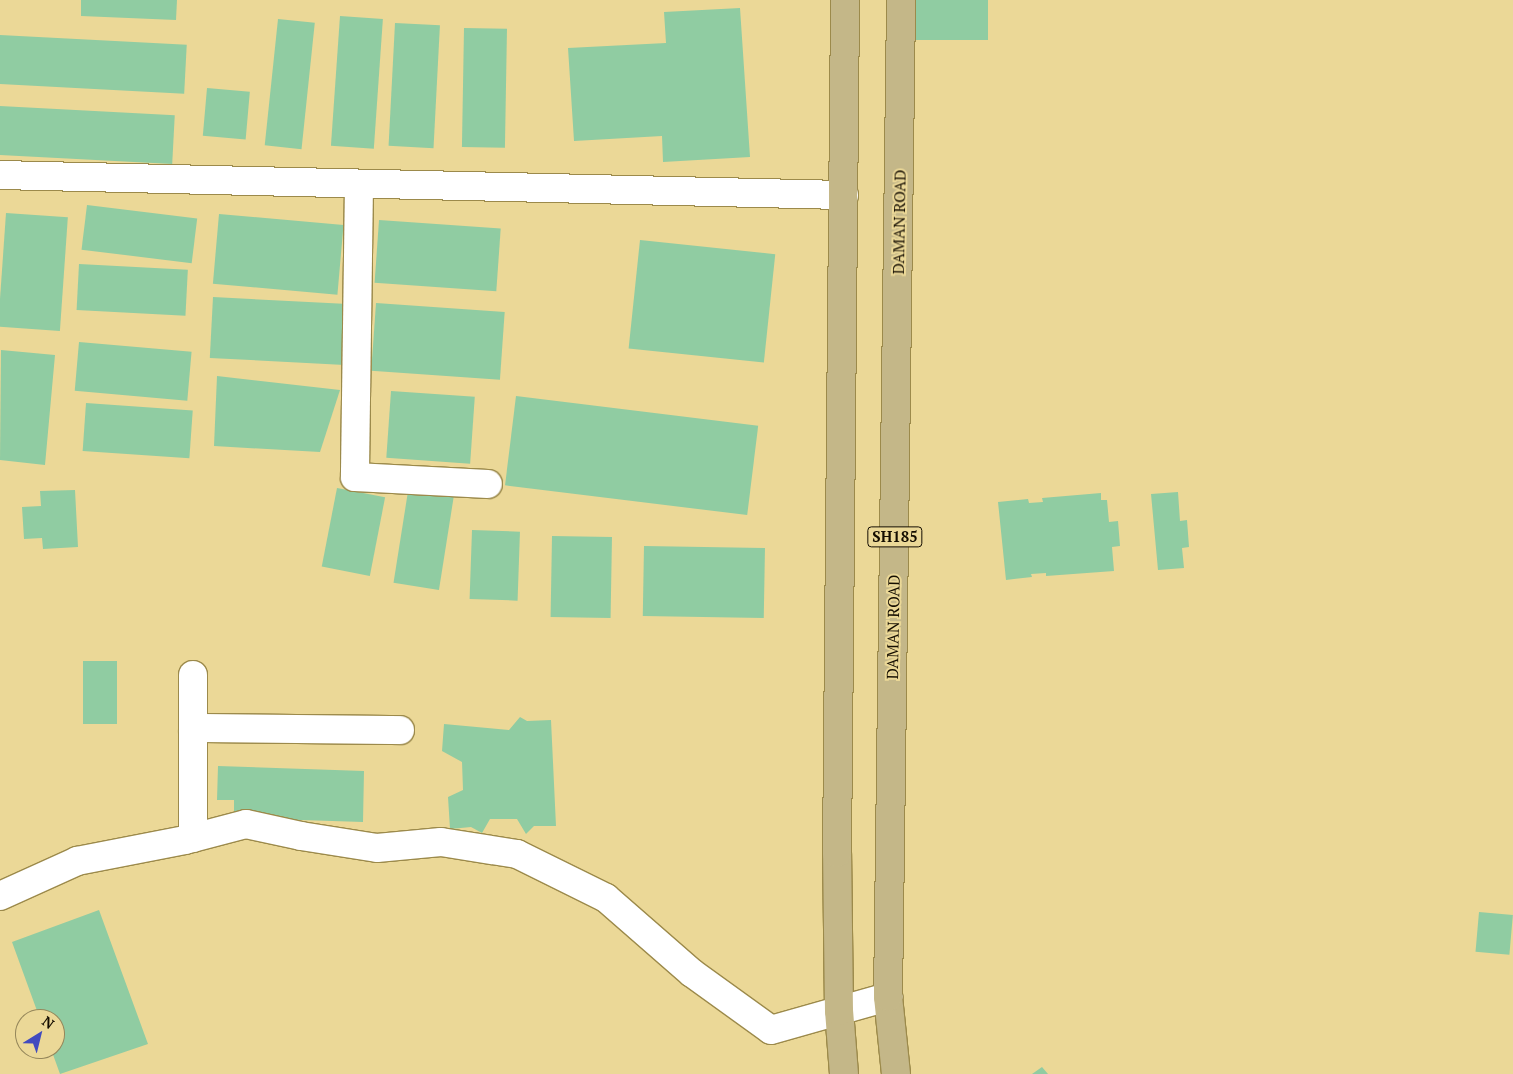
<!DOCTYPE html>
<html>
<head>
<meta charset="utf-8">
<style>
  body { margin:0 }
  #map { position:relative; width:1513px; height:1074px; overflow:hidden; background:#ebd897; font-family:"PT Serif",serif }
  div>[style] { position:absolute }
  .building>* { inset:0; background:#90cca2; transform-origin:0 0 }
  .roads { filter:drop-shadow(1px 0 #9c8a4b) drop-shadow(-1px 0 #9c8a4b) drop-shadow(0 1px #9c8a4b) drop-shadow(0 -1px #9c8a4b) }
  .minor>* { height:28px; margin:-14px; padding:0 14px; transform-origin:14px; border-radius:14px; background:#fff }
  .primary>* { height:28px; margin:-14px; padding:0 14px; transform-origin:14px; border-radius:14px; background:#c4b788 }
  span { translate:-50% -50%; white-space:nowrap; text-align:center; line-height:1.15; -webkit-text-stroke:4px #ebd897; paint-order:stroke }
  .shield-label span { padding:1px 4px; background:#ebd897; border:1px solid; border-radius:4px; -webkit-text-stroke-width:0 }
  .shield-label { font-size:15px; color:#140d00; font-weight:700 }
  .street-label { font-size:16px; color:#140d00 }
  .north { position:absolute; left:15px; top:1009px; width:50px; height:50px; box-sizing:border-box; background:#ebd897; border:1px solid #95875b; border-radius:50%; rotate:36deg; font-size:14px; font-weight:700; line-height:20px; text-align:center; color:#140d00 }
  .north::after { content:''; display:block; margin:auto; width:18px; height:22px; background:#414bbf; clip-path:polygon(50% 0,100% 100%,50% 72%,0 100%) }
</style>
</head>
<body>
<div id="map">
  <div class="building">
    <i style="clip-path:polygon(81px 0,177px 0,176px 20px,81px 16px)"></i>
    <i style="left:916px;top:0;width:72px;height:40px"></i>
    <i style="clip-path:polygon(740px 8px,750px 157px,663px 162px,662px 136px,574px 141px,568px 48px,666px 43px,664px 12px)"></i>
    <i style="left:340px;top:16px;width:43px;height:130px;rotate:4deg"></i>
    <i style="left:278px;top:19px;width:37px;height:127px;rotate:6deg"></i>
    <i style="left:395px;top:23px;width:45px;height:123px;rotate:3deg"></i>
    <i style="left:464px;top:28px;width:43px;height:119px;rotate:1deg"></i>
    <i style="left:0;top:35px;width:187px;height:49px;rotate:3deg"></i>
    <i style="left:207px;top:88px;width:43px;height:48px;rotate:5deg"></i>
    <i style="left:0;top:106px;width:175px;height:49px;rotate:3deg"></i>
    <i style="left:87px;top:205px;width:111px;height:45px;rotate:7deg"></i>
    <i style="left:6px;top:213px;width:62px;height:114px;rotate:4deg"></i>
    <i style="left:219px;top:214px;width:125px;height:70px;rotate:5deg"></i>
    <i style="left:379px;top:220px;width:122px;height:63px;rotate:4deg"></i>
    <i style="left:640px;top:240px;width:136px;height:109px;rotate:6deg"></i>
    <i style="left:79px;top:264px;width:109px;height:46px;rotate:3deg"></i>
    <i style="left:213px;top:297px;width:135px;height:61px;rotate:3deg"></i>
    <i style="left:376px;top:303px;width:129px;height:68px;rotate:4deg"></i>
    <i style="left:79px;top:342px;width:113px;height:49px;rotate:5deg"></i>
    <i style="clip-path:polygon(1px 350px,55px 355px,45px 465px,0 460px)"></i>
    <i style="clip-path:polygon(217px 376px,340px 390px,320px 452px,214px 446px)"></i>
    <i style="left:391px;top:391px;width:84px;height:67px;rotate:4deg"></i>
    <i style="left:516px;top:396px;width:244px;height:90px;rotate:7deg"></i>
    <i style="left:86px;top:403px;width:107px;height:48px;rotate:4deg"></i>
    <i style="left:409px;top:485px;width:46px;height:99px;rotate:9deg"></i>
    <i style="left:337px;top:488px;width:49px;height:80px;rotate:11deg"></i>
    <i style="clip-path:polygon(75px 490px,78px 547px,43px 549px,42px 538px,24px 539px,22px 507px,41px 506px,40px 491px)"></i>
    <i style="clip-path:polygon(1178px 492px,1180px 521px,1187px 520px,1189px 547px,1182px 548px,1184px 568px,1158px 570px,1151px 494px)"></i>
    <i style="clip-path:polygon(1101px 493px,1101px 500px,1107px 500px,1109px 522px,1118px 521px,1120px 546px,1112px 547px,1114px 571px,1046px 576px,1046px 573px,1031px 574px,1032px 577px,1006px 580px,998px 502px,1028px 499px,1029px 503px,1043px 502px,1042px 498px)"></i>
    <i style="left:472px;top:530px;width:48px;height:69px;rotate:2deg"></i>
    <i style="left:552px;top:536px;width:60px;height:81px;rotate:1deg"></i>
    <i style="left:644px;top:546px;width:121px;height:70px;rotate:1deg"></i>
    <i style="left:83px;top:661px;width:34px;height:63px"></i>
    <i style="clip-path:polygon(520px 717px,527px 721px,551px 720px,556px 826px,534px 826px,526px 834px,517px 819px,490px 819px,482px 833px,471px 827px,450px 829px,448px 797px,463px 790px,462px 762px,442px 751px,444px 724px,509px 730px)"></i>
    <i style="clip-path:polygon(218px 766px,364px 771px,363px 822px,234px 818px,234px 800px,217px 800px)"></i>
    <i style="clip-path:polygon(99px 910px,148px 1044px,60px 1074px,51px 1049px,55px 1049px,55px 1019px,40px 1019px,12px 942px)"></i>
    <i style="left:1479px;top:912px;width:34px;height:40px;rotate:5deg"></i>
    <i style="clip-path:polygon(1042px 1067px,1048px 1074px,1032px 1074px)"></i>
  </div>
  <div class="roads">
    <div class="minor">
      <i style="left:0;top:175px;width:844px;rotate:1.36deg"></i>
      <i style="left:359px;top:184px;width:293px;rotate:90.8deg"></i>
      <i style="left:355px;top:477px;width:133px;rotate:3deg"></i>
      <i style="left:193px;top:728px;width:207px;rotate:0.6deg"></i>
      <i style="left:193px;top:838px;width:163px;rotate:-90deg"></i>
      <i style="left:0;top:896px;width:85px;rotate:-24.4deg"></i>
      <i style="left:77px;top:861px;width:110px;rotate:-11deg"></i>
      <i style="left:185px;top:840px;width:63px;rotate:-14.7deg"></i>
      <i style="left:246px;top:824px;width:56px;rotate:12.3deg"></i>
      <i style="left:301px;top:836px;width:77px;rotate:9deg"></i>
      <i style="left:377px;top:848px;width:64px;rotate:-5.4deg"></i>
      <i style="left:441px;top:842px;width:77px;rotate:9deg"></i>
      <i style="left:517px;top:854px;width:99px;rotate:26.3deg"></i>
      <i style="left:606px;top:898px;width:114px;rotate:41.1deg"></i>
      <i style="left:692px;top:973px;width:97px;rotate:35.8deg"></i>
      <i style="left:771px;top:1030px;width:122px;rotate:-15.8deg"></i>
    </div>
    <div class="primary">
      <i style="left:844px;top:1074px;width:63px;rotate:-94.5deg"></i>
      <i style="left:839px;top:1011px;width:158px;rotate:-90.7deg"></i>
      <i style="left:837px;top:853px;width:853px;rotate:-89.46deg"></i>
      <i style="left:896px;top:1074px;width:77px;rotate:-95.9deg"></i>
      <i style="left:888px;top:997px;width:997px;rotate:-89.25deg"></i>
    </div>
  </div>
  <div class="shield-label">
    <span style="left:895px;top:537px">SH185</span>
  </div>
  <div class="street-label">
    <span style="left:899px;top:222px;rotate:-89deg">DAMAN ROAD</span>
    <span style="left:893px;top:627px;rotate:-89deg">DAMAN ROAD</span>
  </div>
  <div class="north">N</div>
</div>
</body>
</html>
